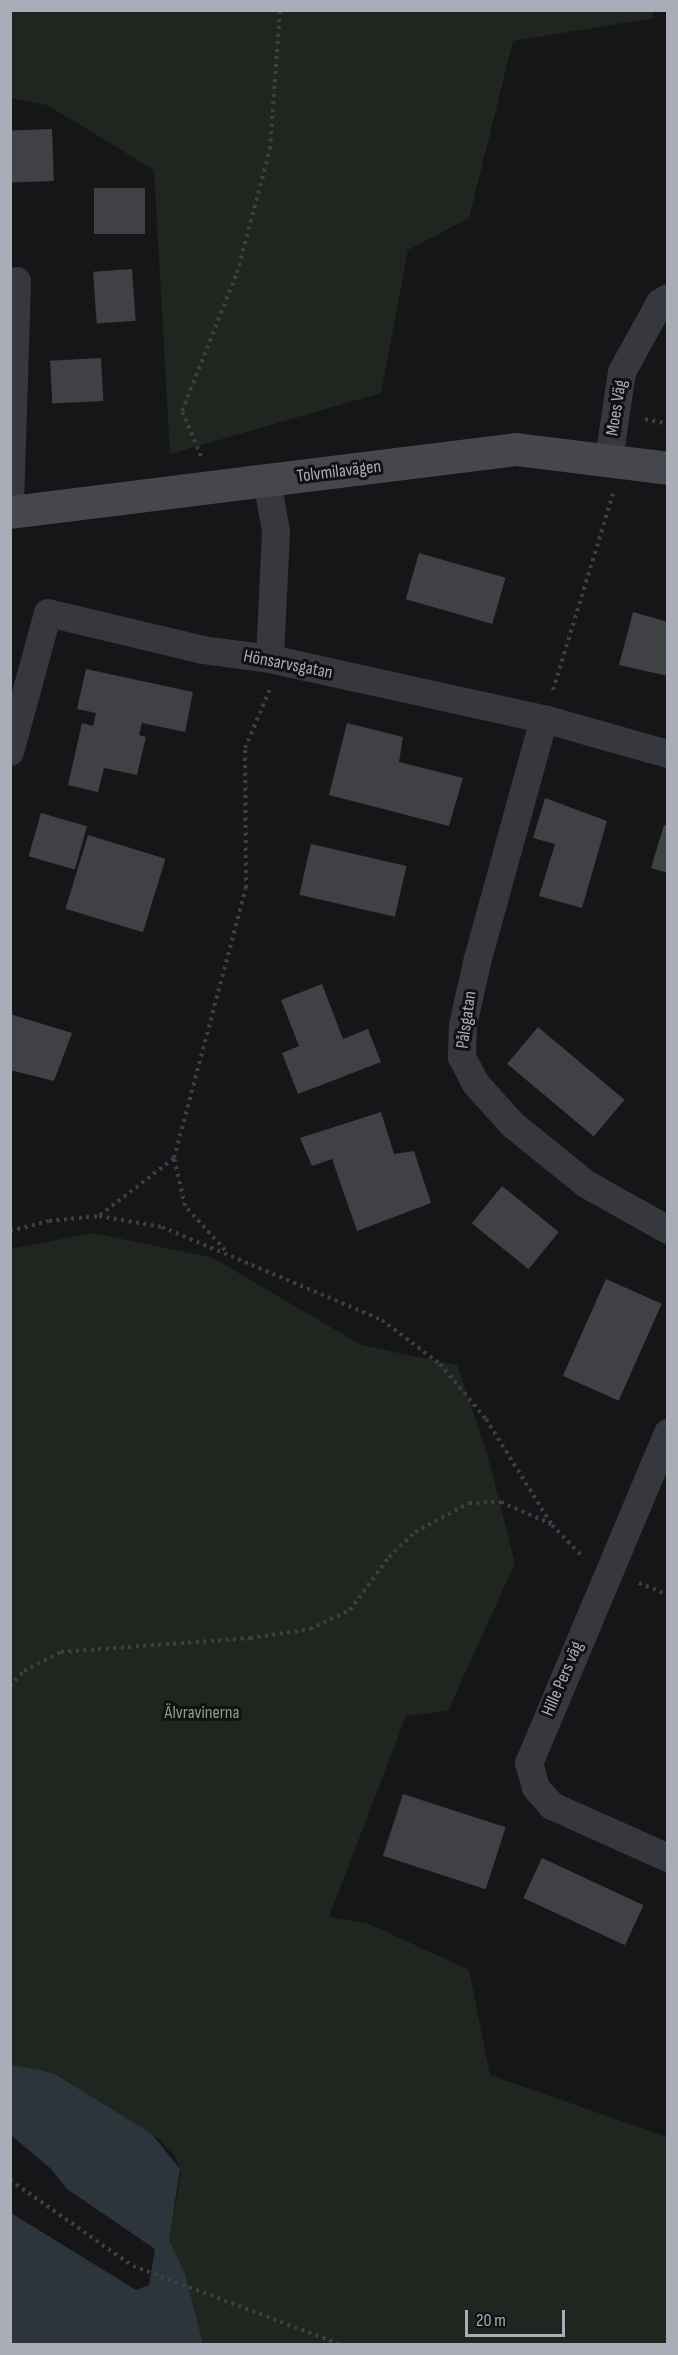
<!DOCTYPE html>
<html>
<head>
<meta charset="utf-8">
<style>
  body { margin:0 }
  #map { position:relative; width:678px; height:2355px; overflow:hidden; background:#161618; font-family:"Sofia Sans Condensed",sans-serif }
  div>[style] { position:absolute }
  .green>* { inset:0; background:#1e261f }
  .water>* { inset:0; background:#2c353c }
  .building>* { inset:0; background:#404145; transform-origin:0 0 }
  .path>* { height:4px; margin-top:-2px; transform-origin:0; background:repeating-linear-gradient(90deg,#3d3f44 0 3px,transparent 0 7.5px) }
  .street>* { height:28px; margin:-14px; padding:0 14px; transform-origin:14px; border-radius:14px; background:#37383d }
  .secondary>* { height:33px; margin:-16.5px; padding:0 16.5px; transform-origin:16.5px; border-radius:16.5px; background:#45474d }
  span { translate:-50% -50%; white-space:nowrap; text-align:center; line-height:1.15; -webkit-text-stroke:6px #111113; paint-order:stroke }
  .street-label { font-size:18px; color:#a8adb8 }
  .park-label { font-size:18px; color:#7fa381 }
  .frame { position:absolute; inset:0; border:12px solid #a8adb8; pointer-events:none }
  .scale { position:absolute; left:465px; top:2310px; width:100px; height:27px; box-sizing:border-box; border:3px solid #a8adb8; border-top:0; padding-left:8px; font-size:18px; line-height:21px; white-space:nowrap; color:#a8adb8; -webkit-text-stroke:4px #111113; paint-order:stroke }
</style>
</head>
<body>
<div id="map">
  <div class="green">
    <i style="clip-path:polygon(652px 11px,654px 18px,513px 41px,469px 218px,408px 250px,381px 393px,170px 454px,154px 170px,47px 105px,11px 98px,11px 11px)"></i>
    <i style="clip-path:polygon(93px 1233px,213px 1258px,361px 1345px,457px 1365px,487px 1453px,515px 1563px,448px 1711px,406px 1716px,329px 1917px,367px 1923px,469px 1970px,490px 2075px,667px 2137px,667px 2344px,203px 2344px,193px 2309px,162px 2235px,174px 2213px,181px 2172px,176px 2158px,159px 2139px,11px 2068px,10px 1249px)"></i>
  </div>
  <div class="water">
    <i style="clip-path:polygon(11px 2065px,53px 2073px,152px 2134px,180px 2169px,169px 2240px,185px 2274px,203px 2344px,11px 2344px,11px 2213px,136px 2290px,149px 2285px,155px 2249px,67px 2189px,51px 2169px,11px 2135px)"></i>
  </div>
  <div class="building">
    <i style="left:52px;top:129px;width:52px;height:42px;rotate:88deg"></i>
    <i style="left:94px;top:188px;width:51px;height:46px"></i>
    <i style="left:132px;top:269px;width:52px;height:39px;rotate:86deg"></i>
    <i style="left:101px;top:358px;width:43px;height:51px;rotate:87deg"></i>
    <i style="left:419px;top:553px;width:90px;height:48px;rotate:16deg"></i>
    <i style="clip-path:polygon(633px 612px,668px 622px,668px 676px,619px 665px)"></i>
    <i style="clip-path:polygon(86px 669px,193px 692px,185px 732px,142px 723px,139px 735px,146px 737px,137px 775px,104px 768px,98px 792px,68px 785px,82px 723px,93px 726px,96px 713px,77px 709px)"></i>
    <i style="clip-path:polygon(347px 723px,403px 737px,399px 762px,463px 778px,449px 826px,329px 795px)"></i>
    <i style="clip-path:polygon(545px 798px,607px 821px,582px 908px,539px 896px,555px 844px,533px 838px)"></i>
    <i style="left:41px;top:813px;width:48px;height:45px;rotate:16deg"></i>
    <i style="clip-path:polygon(664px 825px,668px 826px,668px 873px,651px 868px)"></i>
    <i style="left:88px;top:835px;width:81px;height:77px;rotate:17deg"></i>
    <i style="left:311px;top:844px;width:98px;height:52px;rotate:13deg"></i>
    <i style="clip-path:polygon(322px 984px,343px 1039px,368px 1029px,381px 1062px,298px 1094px,282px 1053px,299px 1046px,281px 1000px)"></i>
    <i style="clip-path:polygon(10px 1014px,72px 1033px,54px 1081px,10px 1070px)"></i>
    <i style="left:538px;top:1027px;width:113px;height:48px;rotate:40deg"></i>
    <i style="clip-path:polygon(381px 1112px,394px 1154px,414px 1151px,431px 1203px,357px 1231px,332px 1159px,312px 1166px,300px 1138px)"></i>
    <i style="left:502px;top:1186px;width:73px;height:48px;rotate:39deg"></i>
    <i style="left:606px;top:1279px;width:61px;height:106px;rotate:24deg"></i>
    <i style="left:403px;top:1794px;width:108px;height:65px;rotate:18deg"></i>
    <i style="left:542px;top:1858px;width:112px;height:44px;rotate:25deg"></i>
  </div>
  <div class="path">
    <i style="left:645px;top:419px;width:24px;rotate:12deg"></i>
    <i style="left:201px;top:456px;width:49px;rotate:-112.9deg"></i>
    <i style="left:182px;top:411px;width:149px;rotate:-68.3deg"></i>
    <i style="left:237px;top:273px;width:128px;rotate:-75.1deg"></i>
    <i style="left:270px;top:149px;width:139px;rotate:-85.9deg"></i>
    <i style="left:553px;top:690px;width:205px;rotate:-73deg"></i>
    <i style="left:100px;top:1215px;width:93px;rotate:-37.6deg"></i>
    <i style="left:10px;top:1231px;width:40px;rotate:-14.4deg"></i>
    <i style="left:49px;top:1221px;width:50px;rotate:-5.7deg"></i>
    <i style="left:99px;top:1216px;width:64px;rotate:9.9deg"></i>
    <i style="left:162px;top:1227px;width:239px;rotate:22.9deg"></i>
    <i style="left:382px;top:1320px;width:73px;rotate:37.2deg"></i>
    <i style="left:440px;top:1364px;width:72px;rotate:50.1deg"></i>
    <i style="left:486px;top:1419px;width:125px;rotate:58.1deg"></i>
    <i style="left:552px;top:1525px;width:45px;rotate:45.9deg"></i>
    <i style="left:225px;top:1250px;width:59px;rotate:-132.3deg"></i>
    <i style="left:185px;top:1206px;width:49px;rotate:-102.9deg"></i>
    <i style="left:174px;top:1158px;width:279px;rotate:-75.1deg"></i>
    <i style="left:246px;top:888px;width:140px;rotate:-90.4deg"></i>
    <i style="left:245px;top:748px;width:64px;rotate:-67deg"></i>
    <i style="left:639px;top:1583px;width:31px;rotate:22deg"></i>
    <i style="left:10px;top:1686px;width:21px;rotate:-47deg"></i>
    <i style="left:24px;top:1671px;width:42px;rotate:-27.2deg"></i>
    <i style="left:61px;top:1652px;width:190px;rotate:-4.2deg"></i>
    <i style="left:250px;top:1638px;width:61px;rotate:-8.5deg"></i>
    <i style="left:310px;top:1629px;width:44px;rotate:-25.4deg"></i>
    <i style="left:350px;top:1610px;width:66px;rotate:-53.7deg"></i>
    <i style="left:389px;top:1557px;width:36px;rotate:-44deg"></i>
    <i style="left:415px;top:1532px;width:61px;rotate:-28.2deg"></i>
    <i style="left:469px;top:1503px;width:32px;rotate:-2deg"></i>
    <i style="left:501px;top:1502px;width:55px;rotate:23.7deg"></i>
    <i style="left:10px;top:2180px;width:150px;rotate:35deg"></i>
    <i style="left:133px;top:2266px;width:220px;rotate:20.7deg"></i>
  </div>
  <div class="street">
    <i style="left:609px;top:459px;width:88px;rotate:-81.5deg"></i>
    <i style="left:622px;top:372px;width:79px;rotate:-61.2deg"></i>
    <i style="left:660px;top:303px;width:9px;rotate:-32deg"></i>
    <i style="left:267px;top:481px;width:51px;rotate:79.8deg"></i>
    <i style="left:276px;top:531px;width:128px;rotate:92.7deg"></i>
    <i style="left:10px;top:505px;width:224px;rotate:-88.2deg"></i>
    <i style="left:544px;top:719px;width:248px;rotate:105.4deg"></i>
    <i style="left:478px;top:958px;width:69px;rotate:102.6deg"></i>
    <i style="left:463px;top:1025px;width:32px;rotate:92deg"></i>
    <i style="left:462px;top:1057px;width:30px;rotate:63deg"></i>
    <i style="left:476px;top:1084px;width:55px;rotate:47.9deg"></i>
    <i style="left:513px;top:1125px;width:94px;rotate:38.9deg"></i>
    <i style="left:586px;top:1184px;width:94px;rotate:29.3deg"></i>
    <i style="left:10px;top:752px;width:144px;rotate:-74.7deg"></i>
    <i style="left:48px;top:613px;width:159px;rotate:13.4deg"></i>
    <i style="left:203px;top:650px;width:68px;rotate:7.7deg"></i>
    <i style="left:270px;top:659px;width:280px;rotate:12.4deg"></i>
    <i style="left:544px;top:719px;width:129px;rotate:15.8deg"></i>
    <i style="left:668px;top:1433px;width:358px;rotate:112.8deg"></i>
    <i style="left:529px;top:1763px;width:26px;rotate:74deg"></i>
    <i style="left:536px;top:1788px;width:24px;rotate:48deg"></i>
    <i style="left:552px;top:1806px;width:127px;rotate:24.1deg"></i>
  </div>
  <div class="secondary">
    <i style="left:10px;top:512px;width:510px;rotate:-7.1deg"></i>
    <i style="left:516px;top:449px;width:153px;rotate:7.1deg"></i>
  </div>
  <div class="street-label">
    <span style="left:617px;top:408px;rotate:-81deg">Moes Väg</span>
    <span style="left:339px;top:472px;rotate:-7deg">Tolvmilavägen</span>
    <span style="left:288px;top:665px;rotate:11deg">Hönsarvsgatan</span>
    <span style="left:467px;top:1020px;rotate:-82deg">Pålsgatan</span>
    <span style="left:563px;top:1679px;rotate:-67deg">Hille Pers väg</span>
  </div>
  <div class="park-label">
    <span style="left:202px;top:1713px">Älvravinerna</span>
  </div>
  <div class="frame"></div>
  <div class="scale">20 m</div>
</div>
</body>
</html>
